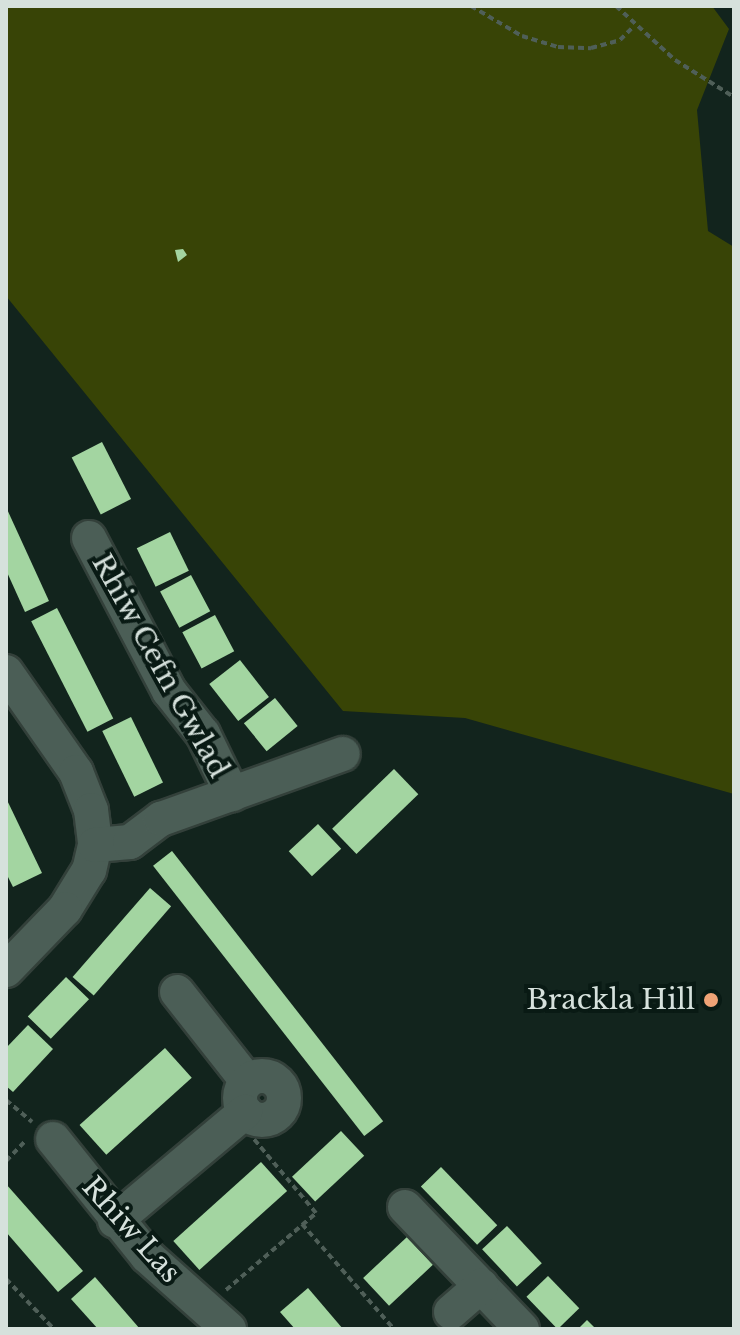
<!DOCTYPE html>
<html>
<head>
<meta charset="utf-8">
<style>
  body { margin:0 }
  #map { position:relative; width:740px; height:1335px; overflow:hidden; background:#12241d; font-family:"Libre Baskerville",serif }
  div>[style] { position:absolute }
  .green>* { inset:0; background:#384406 }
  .building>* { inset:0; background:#a3d5a1; transform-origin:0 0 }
  .path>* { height:4px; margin-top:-2px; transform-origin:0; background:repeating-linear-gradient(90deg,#4f5f58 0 6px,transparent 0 10px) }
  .roads { filter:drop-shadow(2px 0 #33403a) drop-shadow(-2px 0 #33403a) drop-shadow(0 2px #33403a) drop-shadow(0 -2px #33403a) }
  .minor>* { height:34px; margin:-17px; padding:0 17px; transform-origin:17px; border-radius:17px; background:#4b5e56 }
  .minor>.ring { margin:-17px; padding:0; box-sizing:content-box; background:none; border:34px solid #4b5e56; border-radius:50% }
  .dots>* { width:22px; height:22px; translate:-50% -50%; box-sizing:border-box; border:4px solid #091a14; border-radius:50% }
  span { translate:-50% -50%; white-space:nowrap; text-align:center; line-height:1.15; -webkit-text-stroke:8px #091a14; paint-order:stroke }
  .street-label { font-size:28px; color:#d6e1dc }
  .poi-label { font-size:28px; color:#d6e1dc }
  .right { translate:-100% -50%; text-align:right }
  .frame { position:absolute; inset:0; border:8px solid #d6e1dc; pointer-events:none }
</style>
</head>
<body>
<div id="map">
  <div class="green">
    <i style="clip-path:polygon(6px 6px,712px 6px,729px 29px,697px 110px,708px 231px,734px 247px,734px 794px,465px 718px,343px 711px,6px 296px)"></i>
  </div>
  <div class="building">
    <i style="clip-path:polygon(183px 249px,187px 255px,178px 262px,175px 250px)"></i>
    <i style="left:102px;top:442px;width:64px;height:34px;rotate:63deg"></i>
    <i style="clip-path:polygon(6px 507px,49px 601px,25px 612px,6px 570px)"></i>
    <i style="left:170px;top:532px;width:43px;height:37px;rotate:64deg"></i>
    <i style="left:191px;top:575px;width:41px;height:35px;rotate:62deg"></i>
    <i style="left:57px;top:608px;width:124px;height:29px;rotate:63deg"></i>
    <i style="left:215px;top:615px;width:41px;height:37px;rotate:62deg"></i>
    <i style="left:240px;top:660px;width:47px;height:39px;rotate:52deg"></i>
    <i style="left:275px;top:698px;width:36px;height:40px;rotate:51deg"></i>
    <i style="left:131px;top:717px;width:73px;height:32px;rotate:64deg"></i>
    <i style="left:394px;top:769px;width:35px;height:86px;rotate:46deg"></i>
    <i style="clip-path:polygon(6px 798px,42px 873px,13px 887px,6px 873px)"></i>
    <i style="left:318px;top:824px;width:34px;height:40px;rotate:47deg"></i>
    <i style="left:172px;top:851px;width:343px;height:24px;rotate:52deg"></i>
    <i style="left:150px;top:888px;width:28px;height:118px;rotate:41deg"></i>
    <i style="left:66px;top:977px;width:32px;height:55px;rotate:44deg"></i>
    <i style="clip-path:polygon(28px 1025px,53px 1049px,13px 1092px,6px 1086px,6px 1048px)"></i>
    <i style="left:165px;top:1048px;width:40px;height:115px;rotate:48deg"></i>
    <i style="left:341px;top:1131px;width:34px;height:67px;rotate:47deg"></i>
    <i style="left:261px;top:1162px;width:39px;height:118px;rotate:48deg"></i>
    <i style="left:441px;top:1167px;width:81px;height:28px;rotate:46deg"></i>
    <i style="clip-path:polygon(6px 1184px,83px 1271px,58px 1292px,6px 1232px)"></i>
    <i style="left:507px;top:1226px;width:51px;height:34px;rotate:47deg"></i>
    <i style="left:407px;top:1237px;width:38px;height:60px;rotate:47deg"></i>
    <i style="left:548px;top:1276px;width:45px;height:30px;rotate:46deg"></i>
    <i style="clip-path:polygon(95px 1277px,140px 1329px,98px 1329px,71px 1299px)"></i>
    <i style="clip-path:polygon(308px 1288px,343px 1329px,295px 1329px,280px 1312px)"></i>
    <i style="clip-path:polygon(587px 1320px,596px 1329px,578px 1329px)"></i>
  </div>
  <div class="path">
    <i style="left:471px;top:6px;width:59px;rotate:30.5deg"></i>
    <i style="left:522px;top:36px;width:38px;rotate:17deg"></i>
    <i style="left:558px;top:47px;width:33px;rotate:2deg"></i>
    <i style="left:591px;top:48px;width:30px;rotate:-15deg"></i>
    <i style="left:620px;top:40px;width:20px;rotate:-45deg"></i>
    <i style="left:616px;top:6px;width:80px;rotate:42.5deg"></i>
    <i style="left:675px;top:60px;width:70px;rotate:32.1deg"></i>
    <i style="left:6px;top:1100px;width:34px;rotate:40deg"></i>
    <i style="left:6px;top:1161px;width:29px;rotate:-46deg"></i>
    <i style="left:302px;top:1224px;width:140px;rotate:48.8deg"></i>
    <i style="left:6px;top:1279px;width:69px;rotate:46.2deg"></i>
    <i style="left:226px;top:1290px;width:118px;rotate:-40.5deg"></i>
    <i style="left:316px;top:1213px;width:97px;rotate:-130deg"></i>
  </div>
  <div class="roads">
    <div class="minor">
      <i style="left:89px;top:538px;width:173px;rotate:62.4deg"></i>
      <i style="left:169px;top:691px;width:55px;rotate:51.7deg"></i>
      <i style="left:203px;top:734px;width:67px;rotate:64.2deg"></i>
      <i style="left:6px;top:672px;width:122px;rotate:55deg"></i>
      <i style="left:76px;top:772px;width:41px;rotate:68.5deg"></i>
      <i style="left:91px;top:810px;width:35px;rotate:83deg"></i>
      <i style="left:95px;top:845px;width:26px;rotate:103deg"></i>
      <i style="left:89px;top:870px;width:46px;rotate:121.6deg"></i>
      <i style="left:65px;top:909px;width:85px;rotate:134deg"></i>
      <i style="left:95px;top:845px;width:35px;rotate:-5deg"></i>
      <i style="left:130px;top:842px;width:39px;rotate:-37deg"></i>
      <i style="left:161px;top:819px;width:193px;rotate:-19.7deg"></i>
      <i style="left:177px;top:992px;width:113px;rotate:51.8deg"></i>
      <i class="ring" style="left:240px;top:1076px;width:10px;height:10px"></i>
      <i style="left:53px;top:1139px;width:150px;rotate:51.2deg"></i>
      <i style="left:147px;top:1256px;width:110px;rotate:41.7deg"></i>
      <i style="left:405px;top:1207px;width:169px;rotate:46.2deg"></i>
      <i style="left:115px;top:1221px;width:170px;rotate:-40deg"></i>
      <i style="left:451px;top:1312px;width:40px;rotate:-41deg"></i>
    </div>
  </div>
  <div class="dots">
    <i style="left:711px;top:1000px;background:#efa376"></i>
  </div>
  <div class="street-label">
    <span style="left:160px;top:666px;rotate:61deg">Rhiw Cefn Gwlad</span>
    <span style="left:131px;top:1230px;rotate:48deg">Rhiw Las</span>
  </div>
  <div class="poi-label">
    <span class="right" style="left:695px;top:1000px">Brackla Hill</span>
  </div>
  <div class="frame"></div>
</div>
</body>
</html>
